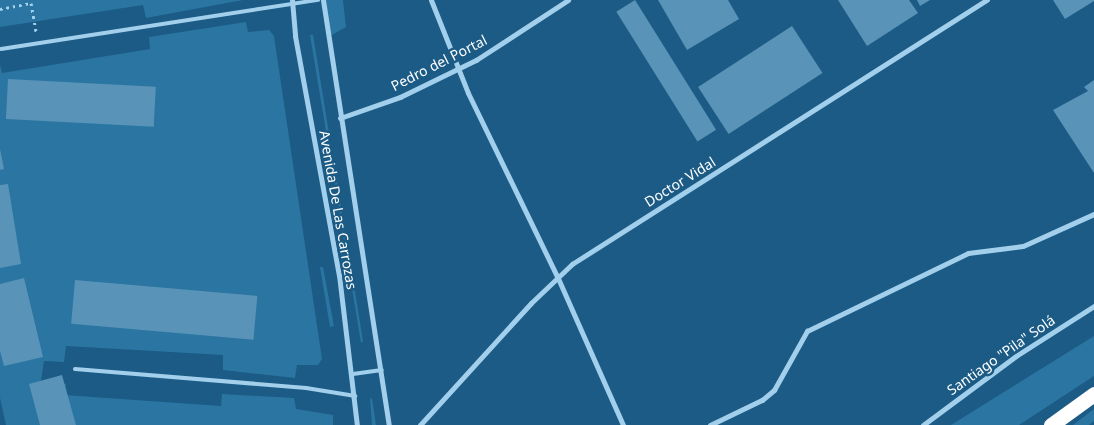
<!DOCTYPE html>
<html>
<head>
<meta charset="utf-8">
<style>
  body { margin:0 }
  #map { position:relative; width:1094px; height:425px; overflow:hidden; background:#1b5b85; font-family:"Noto Sans",sans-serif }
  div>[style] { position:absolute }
  .green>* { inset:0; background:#2a75a2 }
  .building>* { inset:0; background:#5993b7; transform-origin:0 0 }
  .path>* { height:3px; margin-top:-1.5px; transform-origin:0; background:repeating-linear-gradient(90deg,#a2cfeb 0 2.5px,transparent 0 6.5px) }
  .service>* { height:4px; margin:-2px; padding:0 2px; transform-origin:2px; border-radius:2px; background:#a2cfeb }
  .minor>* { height:5px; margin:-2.5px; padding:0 2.5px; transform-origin:2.5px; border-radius:2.5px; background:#a2cfeb }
  .motorway>* { height:15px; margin:-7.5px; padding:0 7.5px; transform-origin:7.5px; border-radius:7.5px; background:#fff }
  span { translate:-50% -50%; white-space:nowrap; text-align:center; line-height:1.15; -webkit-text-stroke:5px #1b5b85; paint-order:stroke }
  .street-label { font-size:14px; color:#fff }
</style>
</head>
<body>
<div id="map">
  <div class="green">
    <i style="clip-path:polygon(0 0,243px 0,146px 18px,143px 5px,0 27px)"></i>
    <i style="clip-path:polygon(326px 0,343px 0,346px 27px,330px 36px)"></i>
    <i style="clip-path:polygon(246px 22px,248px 32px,269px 30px,274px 36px,322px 359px,318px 365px,297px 365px,295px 378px,223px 370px,223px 355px,66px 346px,64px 362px,44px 361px,41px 381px,66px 384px,64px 395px,221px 406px,222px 394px,294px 398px,296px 409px,333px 415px,333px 425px,6px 425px,0 398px,0 65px,2px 73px,150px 49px,149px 37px)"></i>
    <i style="clip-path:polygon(310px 35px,313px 35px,363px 341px,361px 343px)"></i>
    <i style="clip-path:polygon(320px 267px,323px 267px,334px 326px,330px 327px)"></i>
    <i style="clip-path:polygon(1094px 336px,1094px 376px,1019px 425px,951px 425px)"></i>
    <i style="clip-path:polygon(370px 398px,372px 399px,376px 425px,372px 425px)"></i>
    <i style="clip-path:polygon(1094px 409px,1094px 421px,1089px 425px,1073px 425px)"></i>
  </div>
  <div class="building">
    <i style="left:635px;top:0;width:153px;height:22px;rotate:58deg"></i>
    <i style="clip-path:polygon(658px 0,728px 0,739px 19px,687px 50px)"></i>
    <i style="clip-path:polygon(838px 0,909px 0,918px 13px,867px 46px)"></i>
    <i style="clip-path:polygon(917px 0,930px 0,920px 6px)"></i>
    <i style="clip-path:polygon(1053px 0,1094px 0,1094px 1px,1065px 19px)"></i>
    <i style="left:792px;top:26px;width:56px;height:112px;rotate:57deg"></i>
    <i style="left:8px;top:79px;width:148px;height:40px;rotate:3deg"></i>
    <i style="clip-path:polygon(1094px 80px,1094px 173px,1053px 110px,1088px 91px,1084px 87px)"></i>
    <i style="clip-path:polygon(0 149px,4px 169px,0 170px)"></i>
    <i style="clip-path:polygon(8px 184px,21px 264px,0 268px,0 185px)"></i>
    <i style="clip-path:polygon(24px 278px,43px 357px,4px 366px,0 351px,0 284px)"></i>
    <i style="left:75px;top:280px;width:183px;height:44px;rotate:5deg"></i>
    <i style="clip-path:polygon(62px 375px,76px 425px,40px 425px,29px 384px)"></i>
  </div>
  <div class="path">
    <i style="left:0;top:9px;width:32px;rotate:-11deg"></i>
    <i style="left:31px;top:3px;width:29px;rotate:80deg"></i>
  </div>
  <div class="service">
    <i style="left:1px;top:49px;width:321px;rotate:-8.8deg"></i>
    <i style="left:75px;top:369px;width:232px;rotate:4.7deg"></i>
    <i style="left:306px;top:388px;width:50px;rotate:9.3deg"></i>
    <i style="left:353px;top:374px;width:29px;rotate:-8deg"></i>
  </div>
  <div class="minor">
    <i style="left:292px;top:0;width:36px;rotate:85deg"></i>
    <i style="left:295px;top:36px;width:243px;rotate:79.6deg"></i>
    <i style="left:339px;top:275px;width:151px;rotate:83.2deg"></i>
    <i style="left:323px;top:0;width:430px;rotate:81.2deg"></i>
    <i style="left:431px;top:0;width:100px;rotate:68.3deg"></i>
    <i style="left:468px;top:93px;width:203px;rotate:64.1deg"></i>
    <i style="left:557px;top:276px;width:163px;rotate:66.1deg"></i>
    <i style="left:340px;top:118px;width:64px;rotate:-19.3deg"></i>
    <i style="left:400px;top:97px;width:85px;rotate:-26deg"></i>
    <i style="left:476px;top:60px;width:110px;rotate:-33.1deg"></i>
    <i style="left:420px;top:425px;width:165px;rotate:-47.7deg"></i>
    <i style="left:531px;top:303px;width:57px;rotate:-43.6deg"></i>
    <i style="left:572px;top:264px;width:492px;rotate:-32.5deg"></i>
    <i style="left:710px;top:425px;width:58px;rotate:-25.7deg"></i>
    <i style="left:762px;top:400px;width:16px;rotate:-40deg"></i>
    <i style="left:774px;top:390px;width:68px;rotate:-60.8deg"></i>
    <i style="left:807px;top:331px;width:179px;rotate:-25.8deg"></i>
    <i style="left:968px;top:253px;width:55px;rotate:-7.3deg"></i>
    <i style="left:1023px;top:246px;width:78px;rotate:-24.3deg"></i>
    <i style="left:923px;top:425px;width:116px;rotate:-36.6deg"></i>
    <i style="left:1016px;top:356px;width:93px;rotate:-32.7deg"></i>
  </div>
  <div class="motorway">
    <i style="left:1051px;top:425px;width:53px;rotate:-35.8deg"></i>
  </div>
  <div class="street-label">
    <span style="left:439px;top:63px;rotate:-27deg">Pedro del Portal</span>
    <span style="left:680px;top:182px;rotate:-32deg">Doctor Vidal</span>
    <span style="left:338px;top:210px;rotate:80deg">Avenida De Las Carrozas</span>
    <span style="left:1001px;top:355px;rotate:-35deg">Santiago "Pila" Solá</span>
  </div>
</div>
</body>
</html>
